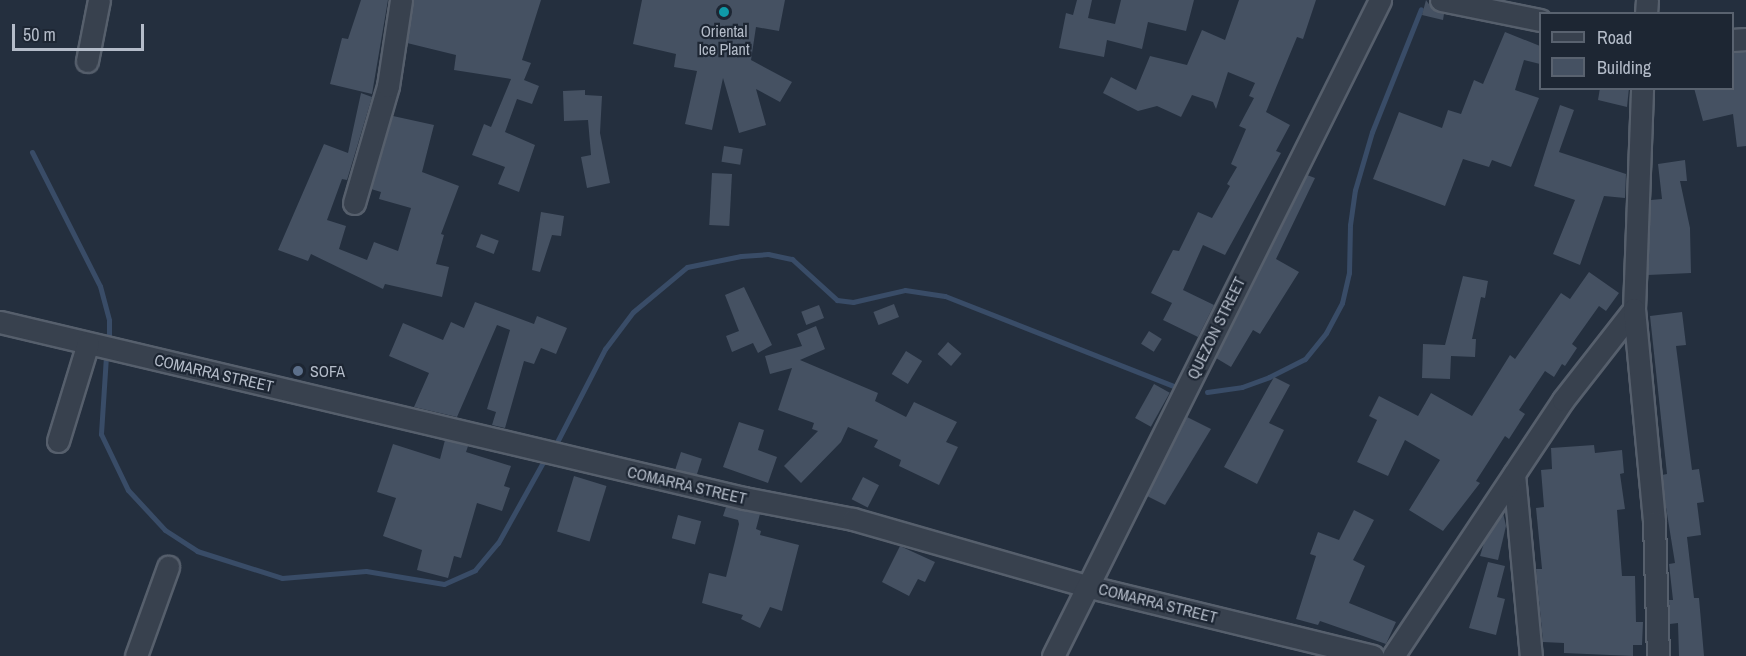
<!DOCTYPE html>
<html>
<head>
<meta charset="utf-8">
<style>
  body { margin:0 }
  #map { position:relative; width:1746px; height:656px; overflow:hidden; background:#242f3e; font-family:"Archivo Narrow",sans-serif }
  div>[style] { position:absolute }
  .stream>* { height:5px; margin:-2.5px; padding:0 2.5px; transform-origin:2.5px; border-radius:2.5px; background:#394c67 }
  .building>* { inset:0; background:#455162; transform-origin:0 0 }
  .roads { filter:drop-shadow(2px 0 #565f6c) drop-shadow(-2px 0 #565f6c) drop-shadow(0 2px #565f6c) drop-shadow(0 -2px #565f6c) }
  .minor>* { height:21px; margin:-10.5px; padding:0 10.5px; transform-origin:10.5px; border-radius:10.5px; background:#38414e }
  .dots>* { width:16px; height:16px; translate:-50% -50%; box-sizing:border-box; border:3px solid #1d2633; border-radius:50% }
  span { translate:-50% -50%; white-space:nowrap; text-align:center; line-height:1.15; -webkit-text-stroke:4.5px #1d2633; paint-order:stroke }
  .poi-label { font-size:16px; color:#b4bcc9 }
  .left { translate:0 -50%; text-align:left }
  .street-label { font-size:16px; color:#b4bcc9 }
  .legend { position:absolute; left:1539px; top:12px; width:195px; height:78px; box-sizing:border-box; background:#1d2633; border:2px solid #59626f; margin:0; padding:8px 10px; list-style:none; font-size:18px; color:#b4bcc9 }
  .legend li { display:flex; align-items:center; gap:12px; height:30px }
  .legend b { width:30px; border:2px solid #59626f }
  .scale { position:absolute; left:12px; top:24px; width:132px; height:27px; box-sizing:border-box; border:3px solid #b4bcc9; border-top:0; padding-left:8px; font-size:18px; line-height:21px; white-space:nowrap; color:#b4bcc9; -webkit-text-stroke:4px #1d2633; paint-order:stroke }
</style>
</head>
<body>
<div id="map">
  <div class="stream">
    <i style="left:32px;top:152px;width:150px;rotate:63.1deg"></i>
    <i style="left:100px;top:286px;width:35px;rotate:75deg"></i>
    <i style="left:109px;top:320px;width:19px;rotate:90deg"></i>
    <i style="left:106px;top:356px;width:78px;rotate:93.7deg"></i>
    <i style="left:101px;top:434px;width:62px;rotate:64.3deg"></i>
    <i style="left:128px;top:490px;width:54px;rotate:47.2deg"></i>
    <i style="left:165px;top:530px;width:38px;rotate:33deg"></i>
    <i style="left:197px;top:551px;width:89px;rotate:17.6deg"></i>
    <i style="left:282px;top:578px;width:84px;rotate:-4.8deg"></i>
    <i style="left:366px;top:571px;width:79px;rotate:9.5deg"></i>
    <i style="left:444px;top:584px;width:34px;rotate:-24deg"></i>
    <i style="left:475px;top:570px;width:35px;rotate:-50deg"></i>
    <i style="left:498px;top:543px;width:93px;rotate:-60.9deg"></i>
    <i style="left:1207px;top:392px;width:35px;rotate:-8deg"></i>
    <i style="left:1242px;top:387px;width:29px;rotate:-20deg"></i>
    <i style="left:1269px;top:377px;width:40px;rotate:-26.6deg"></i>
    <i style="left:1305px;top:359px;width:33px;rotate:-51deg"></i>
    <i style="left:1326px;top:333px;width:34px;rotate:-62deg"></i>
    <i style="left:1342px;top:303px;width:31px;rotate:-77deg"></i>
    <i style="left:1349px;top:273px;width:48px;rotate:-88.8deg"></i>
    <i style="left:1350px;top:225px;width:35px;rotate:-82deg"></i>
    <i style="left:1355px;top:190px;width:60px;rotate:-73.7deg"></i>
    <i style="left:1372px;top:132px;width:132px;rotate:-68.3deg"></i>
    <i style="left:557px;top:442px;width:105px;rotate:-62.7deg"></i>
    <i style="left:605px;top:349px;width:46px;rotate:-52.9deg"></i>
    <i style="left:633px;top:312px;width:70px;rotate:-39.8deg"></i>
    <i style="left:687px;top:267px;width:55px;rotate:-11.5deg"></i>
    <i style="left:741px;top:256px;width:27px;rotate:-4deg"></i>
    <i style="left:768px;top:254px;width:25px;rotate:12deg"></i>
    <i style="left:792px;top:259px;width:61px;rotate:42.3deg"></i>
    <i style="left:837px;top:300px;width:16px;rotate:7deg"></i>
    <i style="left:853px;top:302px;width:53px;rotate:-13deg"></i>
    <i style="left:905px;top:290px;width:40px;rotate:8.5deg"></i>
    <i style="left:945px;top:296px;width:248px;rotate:21.5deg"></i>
  </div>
  <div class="building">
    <i style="clip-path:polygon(361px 0,388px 0,372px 94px,330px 84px,342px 38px,348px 39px)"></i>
    <i style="clip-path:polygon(413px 0,541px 0,522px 60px,531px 63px,524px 80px,539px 86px,532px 104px,517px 99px,505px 132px,535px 145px,519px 192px,498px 184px,505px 167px,472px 155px,484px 124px,491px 127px,511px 79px,454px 70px,456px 55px,407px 43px)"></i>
    <i style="clip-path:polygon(642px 0,785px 0,779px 31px,756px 27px,751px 60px,792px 82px,780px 102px,756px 89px,766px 125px,739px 133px,723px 78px,712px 130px,685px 124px,697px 71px,674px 67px,676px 54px,633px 44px)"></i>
    <i style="clip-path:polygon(1077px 0,1092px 0,1088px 18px,1115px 24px,1121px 0,1194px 0,1186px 31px,1148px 22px,1142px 49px,1107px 40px,1104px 57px,1059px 48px,1066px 13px,1073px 15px)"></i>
    <i style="clip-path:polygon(1239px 0,1316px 0,1303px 39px,1297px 37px,1266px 112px,1290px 125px,1276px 151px,1281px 153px,1225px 255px,1203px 245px,1183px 290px,1214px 305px,1198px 337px,1163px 320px,1172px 303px,1151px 293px,1173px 250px,1179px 251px,1198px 212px,1212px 218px,1230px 186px,1227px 184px,1237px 167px,1231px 164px,1246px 129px,1239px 126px,1254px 98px,1249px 96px,1255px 83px,1228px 72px,1216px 109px,1213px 102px,1192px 95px,1181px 117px,1157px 106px,1138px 111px,1103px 93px,1111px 77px,1136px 90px,1150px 56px,1187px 65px,1202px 30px,1225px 40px)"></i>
    <i style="clip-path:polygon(1426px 0,1433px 10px,1444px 14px,1443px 20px,1422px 15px)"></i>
    <i style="clip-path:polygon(1505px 32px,1540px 46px,1540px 64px,1524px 60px,1515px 90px,1539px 98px,1511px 167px,1492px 160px,1489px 167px,1463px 159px,1445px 206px,1373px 179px,1399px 112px,1442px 128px,1448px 110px,1461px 114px,1474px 80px,1483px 84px)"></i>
    <i style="clip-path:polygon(1746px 52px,1746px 146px,1737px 147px,1733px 114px,1703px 121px,1694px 88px,1732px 88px,1732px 53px)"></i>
    <i style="clip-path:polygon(1600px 88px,1629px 88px,1627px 107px,1598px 100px)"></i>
    <i style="clip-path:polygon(585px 90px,585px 95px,602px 96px,600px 133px,610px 183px,587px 188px,581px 157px,591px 155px,588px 120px,564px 121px,563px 91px)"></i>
    <i style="clip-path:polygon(361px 93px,372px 97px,347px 180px,342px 179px,327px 220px,346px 226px,339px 249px,367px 260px,374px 242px,398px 251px,411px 208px,379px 199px,381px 192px,371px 189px,393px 116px,434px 125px,422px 172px,459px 186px,441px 234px,444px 235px,436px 264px,449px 267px,442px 297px,385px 284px,383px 289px,311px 254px,308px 261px,278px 250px,324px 144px,348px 153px)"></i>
    <i style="clip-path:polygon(1560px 105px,1574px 110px,1559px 152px,1626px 174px,1625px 198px,1604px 196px,1580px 265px,1553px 254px,1575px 200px,1534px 186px)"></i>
    <i style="left:724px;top:146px;width:19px;height:16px;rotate:9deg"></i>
    <i style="clip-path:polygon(1685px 160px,1687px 181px,1680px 181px,1690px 228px,1691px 273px,1648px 275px,1651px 200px,1662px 199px,1658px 164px)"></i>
    <i style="left:712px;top:173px;width:20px;height:52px;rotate:3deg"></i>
    <i style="clip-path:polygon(1307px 175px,1315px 178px,1276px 259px,1299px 272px,1260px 334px,1253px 330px,1231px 367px,1216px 358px)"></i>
    <i style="clip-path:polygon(541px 212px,564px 216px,561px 236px,552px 235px,540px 272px,532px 270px)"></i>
    <i style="left:481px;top:234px;width:19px;height:14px;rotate:21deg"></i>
    <i style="clip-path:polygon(1589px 272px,1619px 293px,1606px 311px,1599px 306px,1572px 344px,1577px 348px,1565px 366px,1562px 364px,1554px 377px,1545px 371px,1519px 410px,1525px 414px,1509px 439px,1505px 436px,1476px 481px,1480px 483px,1443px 531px,1409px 510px,1440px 460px,1405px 440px,1388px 476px,1357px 462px,1377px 420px,1369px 416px,1379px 396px,1418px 416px,1431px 393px,1472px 416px,1510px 355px,1515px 359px,1561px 293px,1570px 299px)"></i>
    <i style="clip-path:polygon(1463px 276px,1488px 281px,1485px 298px,1481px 297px,1472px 339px,1476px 339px,1475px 357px,1451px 356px,1450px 379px,1422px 378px,1423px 344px,1445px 345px)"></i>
    <i style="clip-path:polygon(744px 287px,772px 345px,758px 353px,753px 343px,732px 352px,726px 336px,739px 331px,725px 295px)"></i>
    <i style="clip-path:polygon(475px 302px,534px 324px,537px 316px,567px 328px,556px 354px,541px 348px,534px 364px,524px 361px,505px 428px,492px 425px,496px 412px,487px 409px,510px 330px,497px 325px,457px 417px,414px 407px,429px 373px,389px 356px,403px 323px,443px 340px,451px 322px,464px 328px)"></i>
    <i style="left:894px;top:304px;width:14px;height:22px;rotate:69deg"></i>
    <i style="left:819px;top:305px;width:14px;height:19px;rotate:69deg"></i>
    <i style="clip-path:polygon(1682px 312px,1686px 345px,1676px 346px,1692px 470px,1699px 469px,1704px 502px,1697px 503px,1701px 535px,1687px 537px,1694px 598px,1699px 598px,1704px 656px,1679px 656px,1678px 623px,1670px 624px,1669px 600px,1673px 600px,1669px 564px,1675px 563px,1664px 495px,1662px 475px,1667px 474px,1650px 316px)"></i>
    <i style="clip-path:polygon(816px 326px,825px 349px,800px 360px,878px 393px,875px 401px,906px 417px,914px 402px,957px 422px,946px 442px,958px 447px,939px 485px,899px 466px,901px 460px,874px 447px,878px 440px,848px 427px,841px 442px,801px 483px,784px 466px,818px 431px,812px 429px,814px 423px,778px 410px,792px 368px,770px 374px,765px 356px,802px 346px,797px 334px)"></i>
    <i style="left:1149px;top:331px;width:15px;height:15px;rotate:32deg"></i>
    <i style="left:948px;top:342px;width:18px;height:16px;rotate:41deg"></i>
    <i style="left:906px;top:351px;width:19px;height:27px;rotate:32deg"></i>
    <i style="clip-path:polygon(1274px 377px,1290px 385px,1269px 423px,1284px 430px,1257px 484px,1224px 467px)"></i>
    <i style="left:1154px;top:384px;width:18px;height:39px;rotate:29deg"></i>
    <i style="clip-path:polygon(1187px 417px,1211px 429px,1165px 505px,1147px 496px)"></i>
    <i style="clip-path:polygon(739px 422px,764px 430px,758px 450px,777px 457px,768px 483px,723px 467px)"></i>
    <i style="clip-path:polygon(445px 440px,468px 446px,466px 452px,511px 466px,504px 486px,510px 488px,502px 511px,477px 503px,461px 558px,454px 556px,448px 578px,417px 570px,422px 550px,383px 536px,396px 498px,377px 492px,393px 444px,440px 459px)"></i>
    <i style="clip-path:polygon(1594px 445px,1595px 453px,1622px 450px,1624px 473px,1620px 474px,1625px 509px,1617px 510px,1622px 576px,1635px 576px,1636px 622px,1643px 622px,1642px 645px,1633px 645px,1633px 656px,1564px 653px,1564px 643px,1543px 642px,1536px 569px,1542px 569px,1536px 508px,1544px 507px,1541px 470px,1552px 469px,1551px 448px)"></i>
    <i style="left:681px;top:452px;width:22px;height:18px;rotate:18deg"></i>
    <i style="left:574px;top:476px;width:34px;height:58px;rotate:17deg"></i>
    <i style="left:863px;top:477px;width:18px;height:25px;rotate:27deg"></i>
    <i style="clip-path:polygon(726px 507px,760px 514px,756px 529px,761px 531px,760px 535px,799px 545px,782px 611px,770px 607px,760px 628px,741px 619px,743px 615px,702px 603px,709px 573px,726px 577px,735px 541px,739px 524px,738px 520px,723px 516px)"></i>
    <i style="clip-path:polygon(1354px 510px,1374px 520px,1353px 560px,1365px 566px,1349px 603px,1396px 622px,1386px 644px,1320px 621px,1318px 625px,1296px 619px,1316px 556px,1310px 554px,1318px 532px,1339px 540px)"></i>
    <i style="clip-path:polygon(1503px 513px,1506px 526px,1498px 560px,1480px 556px,1484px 543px)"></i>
    <i style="left:678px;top:515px;width:24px;height:24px;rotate:15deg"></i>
    <i style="clip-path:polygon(900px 546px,935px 562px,925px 582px,918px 579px,909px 596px,882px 582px)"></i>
    <i style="clip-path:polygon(1488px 562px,1505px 566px,1497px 597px,1505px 599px,1496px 635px,1469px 628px)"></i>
  </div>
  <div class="roads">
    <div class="minor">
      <i style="left:1441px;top:0;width:101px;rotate:11.4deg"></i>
      <i style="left:1646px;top:14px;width:14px;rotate:-86deg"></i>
      <i style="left:1732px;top:40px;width:14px;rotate:-4deg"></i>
      <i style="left:87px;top:61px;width:62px;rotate:-78.9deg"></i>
      <i style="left:354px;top:203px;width:122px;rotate:-73.8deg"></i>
      <i style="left:388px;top:86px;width:87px;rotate:-81.4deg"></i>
      <i style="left:1634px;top:309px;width:221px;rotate:-87.9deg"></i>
      <i style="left:0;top:322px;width:765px;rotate:13.31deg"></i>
      <i style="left:744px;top:498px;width:111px;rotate:10.9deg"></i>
      <i style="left:853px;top:519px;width:247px;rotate:16deg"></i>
      <i style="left:1090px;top:587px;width:291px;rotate:13.7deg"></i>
      <i style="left:58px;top:441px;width:102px;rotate:-73deg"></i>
      <i style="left:1514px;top:474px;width:183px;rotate:84.7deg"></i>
      <i style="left:136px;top:656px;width:95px;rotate:-70.2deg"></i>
      <i style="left:1053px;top:656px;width:733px;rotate:-63.5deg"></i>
      <i style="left:1393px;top:656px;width:307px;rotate:-56.4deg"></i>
      <i style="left:1563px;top:400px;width:115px;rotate:-52deg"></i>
      <i style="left:1634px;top:309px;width:214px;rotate:84.6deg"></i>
      <i style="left:1654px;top:522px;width:134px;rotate:88.3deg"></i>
    </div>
  </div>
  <div class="dots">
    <i style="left:724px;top:12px;background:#0f9aa8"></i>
    <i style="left:298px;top:371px;background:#5c6f8a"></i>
  </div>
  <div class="poi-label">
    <span style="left:724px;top:40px">Oriental<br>Ice Plant</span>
    <span class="left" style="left:310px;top:371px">SOFA</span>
  </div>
  <div class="street-label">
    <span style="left:1216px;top:328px;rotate:-64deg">QUEZON STREET</span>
    <span style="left:214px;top:373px;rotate:13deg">COMARRA STREET</span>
    <span style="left:687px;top:485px;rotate:13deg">COMARRA STREET</span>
    <span style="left:1158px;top:603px;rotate:14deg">COMARRA STREET</span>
  </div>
  <ul class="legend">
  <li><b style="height:8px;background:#38414e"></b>Road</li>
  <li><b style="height:16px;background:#455162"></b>Building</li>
  </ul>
  <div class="scale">50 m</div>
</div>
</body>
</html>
